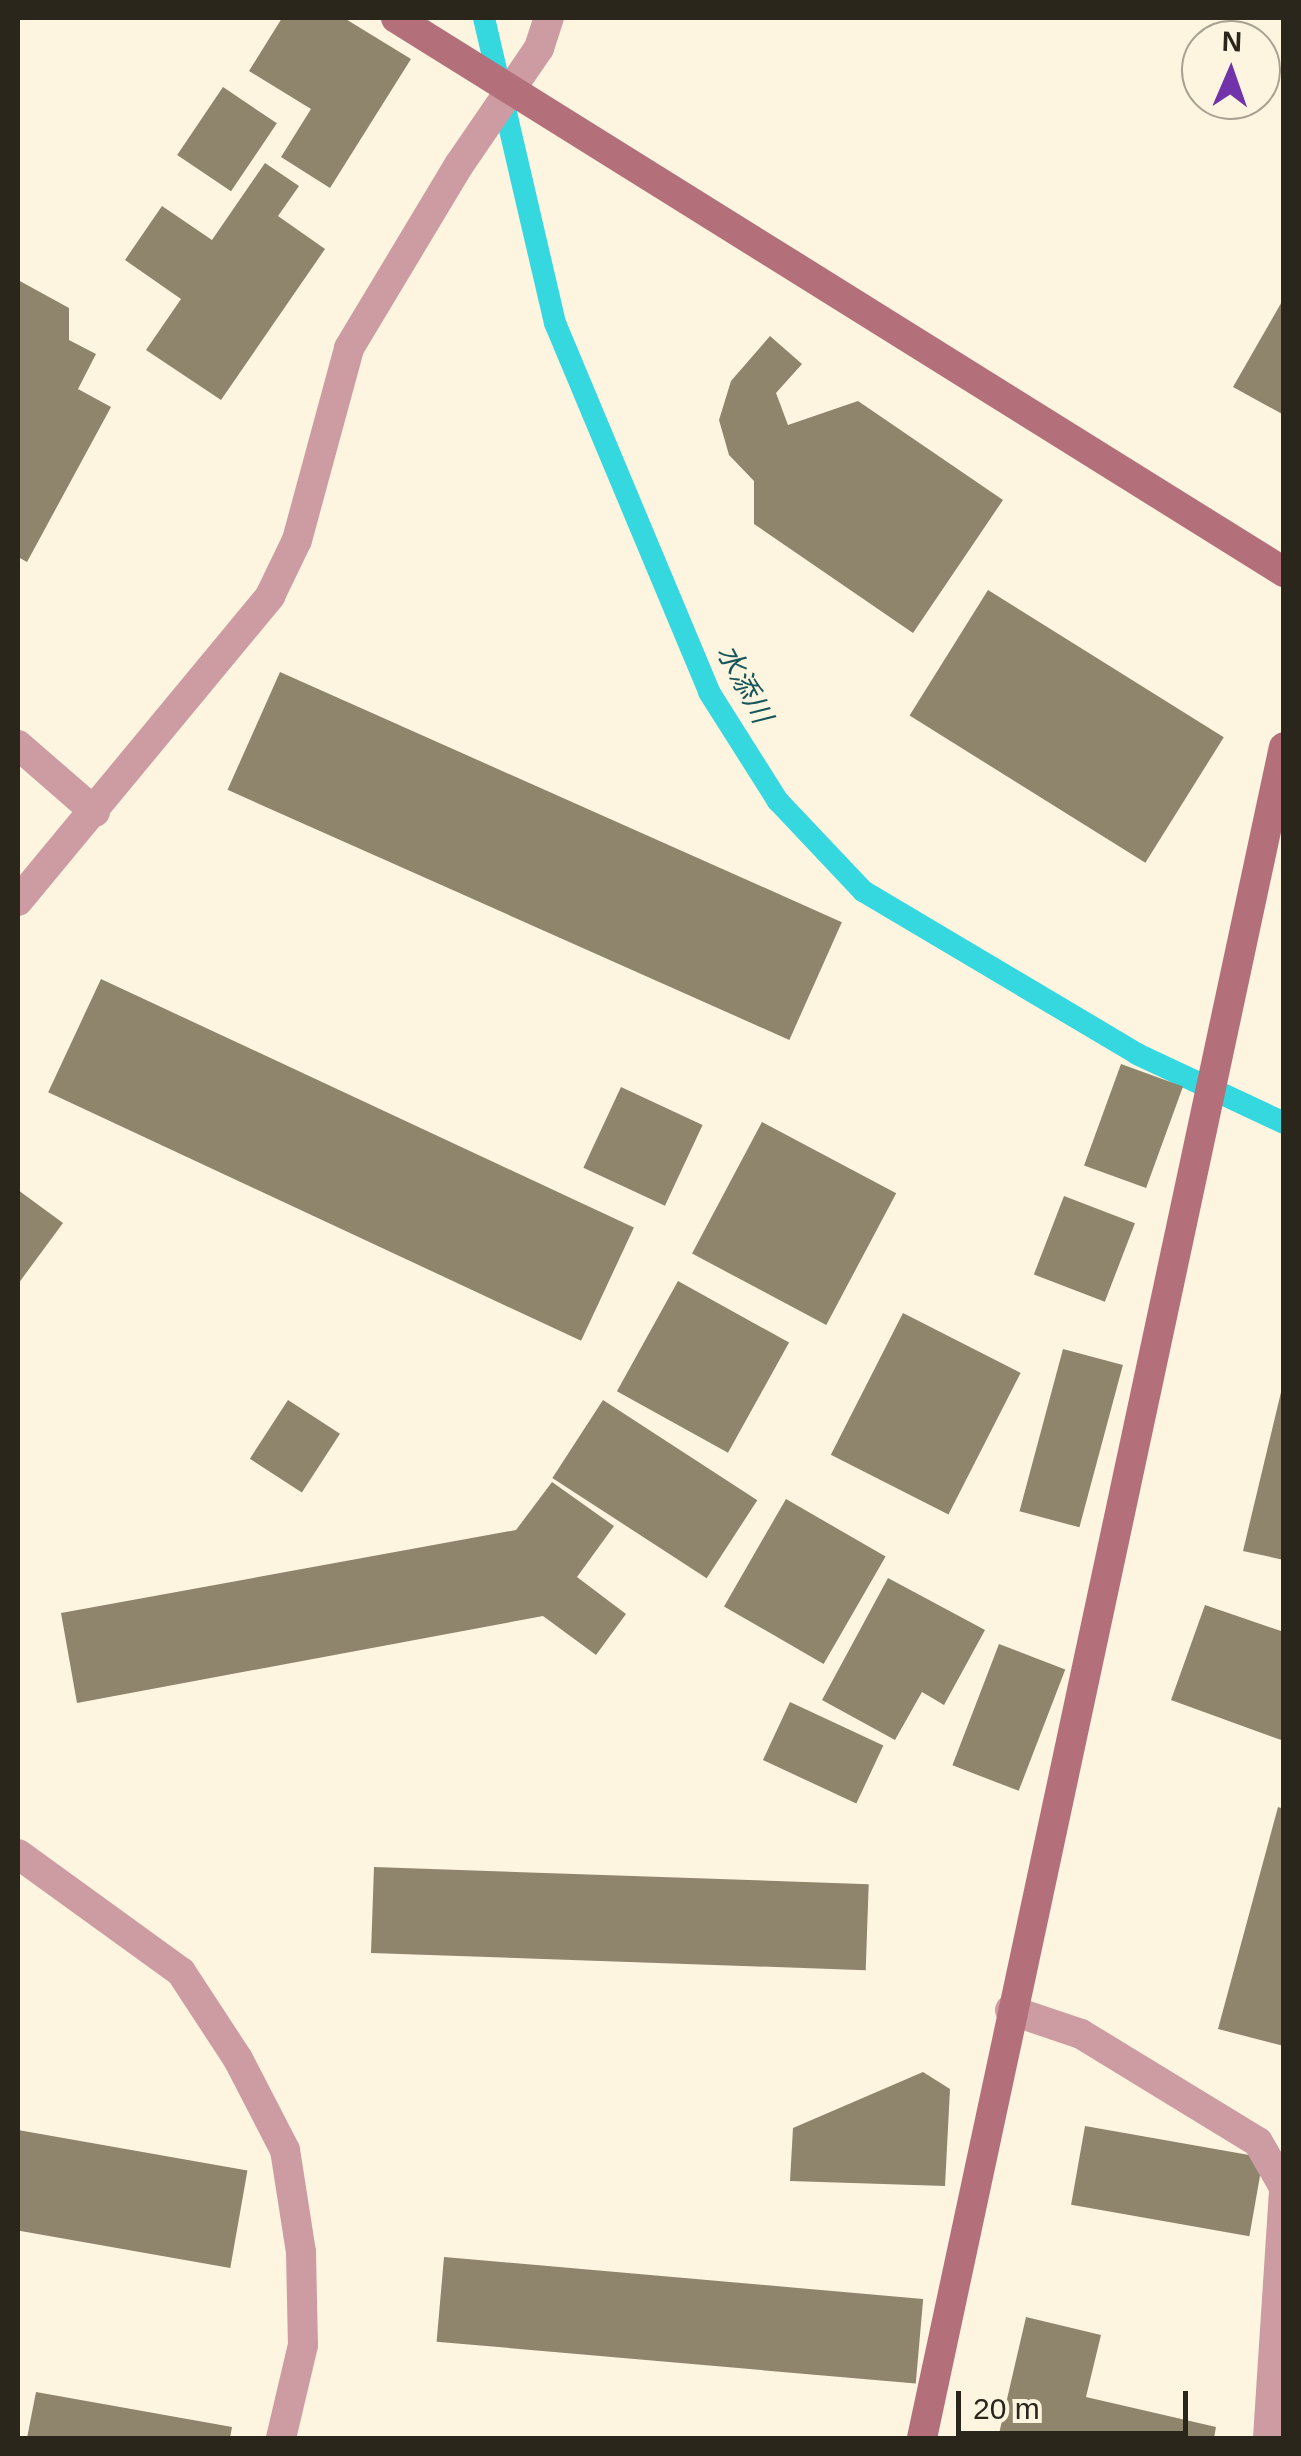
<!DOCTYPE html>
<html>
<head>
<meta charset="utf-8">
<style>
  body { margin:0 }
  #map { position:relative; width:1301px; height:2456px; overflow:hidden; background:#fef5e0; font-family:Helvetica,"Noto Sans JP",sans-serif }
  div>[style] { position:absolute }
  .stream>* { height:22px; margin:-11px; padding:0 11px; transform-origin:11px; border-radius:11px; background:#36d8e0 }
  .building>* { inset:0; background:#8f856d; transform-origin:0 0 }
  .lane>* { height:30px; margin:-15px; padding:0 15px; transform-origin:15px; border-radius:15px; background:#cc9ca2 }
  .street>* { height:30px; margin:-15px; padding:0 15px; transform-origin:15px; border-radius:15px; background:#cc9ca2 }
  .secondary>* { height:30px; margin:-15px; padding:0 15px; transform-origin:15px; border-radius:15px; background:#b3707a }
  span { translate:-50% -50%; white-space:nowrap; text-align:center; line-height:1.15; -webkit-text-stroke:8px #fef5e0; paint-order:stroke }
  .water-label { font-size:28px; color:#16565a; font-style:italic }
  .frame { position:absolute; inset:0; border:20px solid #2a261c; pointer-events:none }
  .north { position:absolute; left:1181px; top:20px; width:100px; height:100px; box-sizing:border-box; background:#fef5e0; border:2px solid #a9a292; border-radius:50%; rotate:2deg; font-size:28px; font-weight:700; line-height:40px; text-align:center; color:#2a261c }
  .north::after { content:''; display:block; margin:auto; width:35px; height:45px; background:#7033a9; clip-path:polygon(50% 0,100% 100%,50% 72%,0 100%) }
  .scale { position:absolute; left:956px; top:2391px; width:232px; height:45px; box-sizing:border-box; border:5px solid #2a261c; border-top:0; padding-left:12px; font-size:30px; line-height:35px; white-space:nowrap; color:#2a261c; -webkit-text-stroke:8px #fef5e0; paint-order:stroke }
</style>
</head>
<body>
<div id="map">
  <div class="stream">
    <i style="left:484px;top:18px;width:313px;rotate:76.9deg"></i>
    <i style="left:555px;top:323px;width:400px;rotate:67.3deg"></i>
    <i style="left:709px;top:692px;width:129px;rotate:57.7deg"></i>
    <i style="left:778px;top:801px;width:124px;rotate:46.6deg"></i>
    <i style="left:863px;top:891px;width:319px;rotate:30.7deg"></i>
    <i style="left:1137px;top:1054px;width:162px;rotate:25.1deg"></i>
  </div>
  <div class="building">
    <i style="clip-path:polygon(282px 18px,344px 18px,411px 59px,330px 188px,281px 157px,311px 109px,249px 71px)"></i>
    <i style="left:223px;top:87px;width:65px;height:82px;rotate:34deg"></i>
    <i style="clip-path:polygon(265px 163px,299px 186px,278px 216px,325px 249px,221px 400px,146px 350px,181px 299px,125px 260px,162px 206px,212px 240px)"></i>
    <i style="clip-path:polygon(18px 280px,69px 308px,69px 340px,96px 354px,78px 389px,111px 407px,27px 562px,18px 557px)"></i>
    <i style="clip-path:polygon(1284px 298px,1284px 415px,1233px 387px)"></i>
    <i style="clip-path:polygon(770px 336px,802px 364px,776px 393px,788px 425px,858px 401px,1003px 500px,913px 633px,754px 524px,754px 481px,729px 455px,719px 420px,731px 381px)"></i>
    <i style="left:988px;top:590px;width:278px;height:148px;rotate:32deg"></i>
    <i style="left:280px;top:672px;width:615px;height:129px;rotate:24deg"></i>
    <i style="left:101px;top:979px;width:588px;height:125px;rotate:25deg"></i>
    <i style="left:1121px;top:1064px;width:66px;height:108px;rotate:20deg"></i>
    <i style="left:621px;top:1087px;width:90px;height:89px;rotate:25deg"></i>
    <i style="left:762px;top:1122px;width:152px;height:149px;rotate:28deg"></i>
    <i style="clip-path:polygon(18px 1190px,63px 1223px,18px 1284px)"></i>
    <i style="left:1064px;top:1196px;width:76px;height:84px;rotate:21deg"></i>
    <i style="left:678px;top:1281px;width:127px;height:126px;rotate:29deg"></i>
    <i style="left:903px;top:1313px;width:132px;height:159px;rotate:27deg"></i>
    <i style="left:1063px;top:1349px;width:62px;height:168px;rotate:15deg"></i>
    <i style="clip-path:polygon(1282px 1388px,1284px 1389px,1284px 1560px,1243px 1551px)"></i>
    <i style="left:288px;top:1400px;width:62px;height:70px;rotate:33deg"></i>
    <i style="left:603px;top:1400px;width:184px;height:93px;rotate:33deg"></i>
    <i style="clip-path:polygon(552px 1482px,614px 1526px,577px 1577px,626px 1614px,596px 1655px,543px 1616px,77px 1703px,61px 1613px,516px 1530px)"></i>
    <i style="left:786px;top:1499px;width:115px;height:124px;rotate:30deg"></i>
    <i style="clip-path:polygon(888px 1578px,985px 1630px,944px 1705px,922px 1692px,895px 1740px,822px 1700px)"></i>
    <i style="clip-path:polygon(1205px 1605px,1284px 1632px,1284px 1741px,1171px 1700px)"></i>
    <i style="left:999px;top:1644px;width:71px;height:130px;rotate:21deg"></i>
    <i style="left:790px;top:1702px;width:103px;height:64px;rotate:25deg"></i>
    <i style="clip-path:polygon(1278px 1807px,1284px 1809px,1284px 2046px,1218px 2029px)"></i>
    <i style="left:374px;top:1867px;width:495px;height:86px;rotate:2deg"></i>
    <i style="clip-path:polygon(923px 2072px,950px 2089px,945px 2186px,790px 2181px,793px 2128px)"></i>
    <i style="left:1085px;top:2126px;width:181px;height:80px;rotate:10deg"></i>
    <i style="left:18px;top:2130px;width:233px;height:99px;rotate:10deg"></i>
    <i style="left:444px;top:2257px;width:481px;height:85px;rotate:5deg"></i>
    <i style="clip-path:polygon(1026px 2317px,1101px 2335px,1086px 2397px,1216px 2427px,1214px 2438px,998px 2438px)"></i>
    <i style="clip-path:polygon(36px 2392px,232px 2427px,230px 2438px,27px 2438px)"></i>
  </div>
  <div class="lane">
    <i style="left:18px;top:745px;width:102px;rotate:41deg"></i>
  </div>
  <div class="street">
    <i style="left:18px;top:901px;width:396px;rotate:-50.4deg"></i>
    <i style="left:270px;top:596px;width:62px;rotate:-64.3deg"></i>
    <i style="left:297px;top:540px;width:199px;rotate:-74.8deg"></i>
    <i style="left:349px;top:348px;width:214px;rotate:-59deg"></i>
    <i style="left:459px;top:165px;width:142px;rotate:-55.6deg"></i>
    <i style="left:539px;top:48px;width:32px;rotate:-72deg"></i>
    <i style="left:18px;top:1854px;width:201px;rotate:35.9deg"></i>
    <i style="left:181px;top:1972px;width:104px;rotate:56.8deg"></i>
    <i style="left:238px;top:2059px;width:102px;rotate:62.7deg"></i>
    <i style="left:285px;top:2150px;width:103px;rotate:81.1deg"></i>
    <i style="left:301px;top:2252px;width:93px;rotate:88.8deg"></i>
    <i style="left:303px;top:2345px;width:96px;rotate:103.3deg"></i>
    <i style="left:1010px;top:2010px;width:75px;rotate:18.7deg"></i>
    <i style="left:1081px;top:2034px;width:207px;rotate:31.4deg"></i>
    <i style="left:1258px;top:2142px;width:52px;rotate:60deg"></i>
    <i style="left:1268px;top:2438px;width:248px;rotate:-86.3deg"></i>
  </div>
  <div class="secondary">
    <i style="left:396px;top:18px;width:1047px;rotate:31.96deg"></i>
    <i style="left:922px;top:2438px;width:1729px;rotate:-77.92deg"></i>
  </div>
  <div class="water-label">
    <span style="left:744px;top:684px;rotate:62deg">水添川</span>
  </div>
  <div class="frame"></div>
  <div class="north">N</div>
  <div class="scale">20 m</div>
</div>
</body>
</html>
